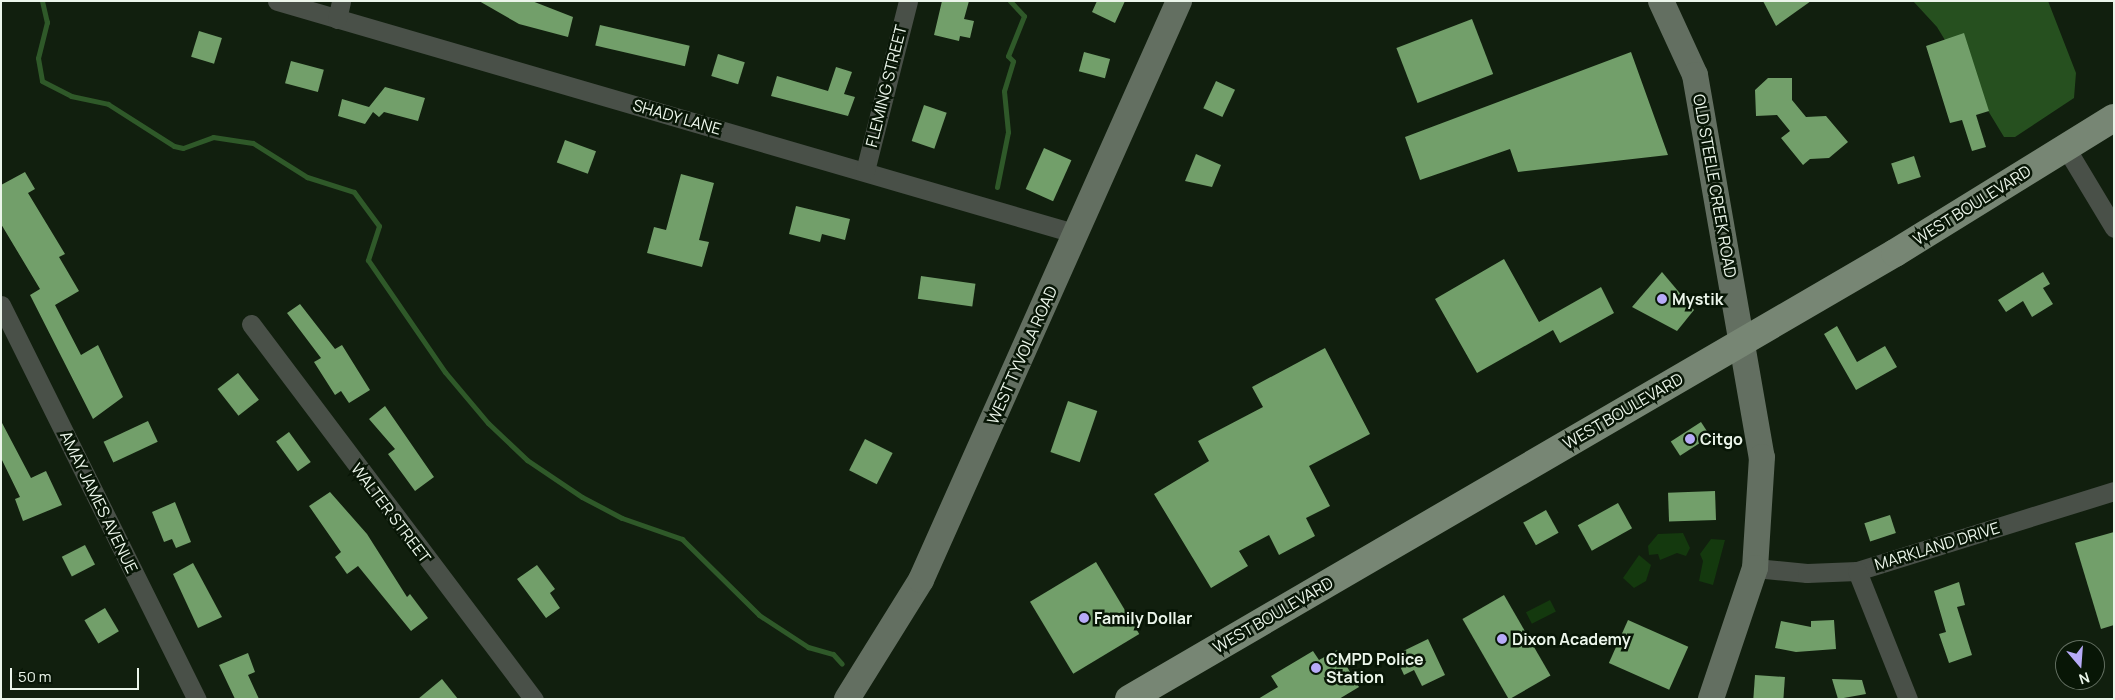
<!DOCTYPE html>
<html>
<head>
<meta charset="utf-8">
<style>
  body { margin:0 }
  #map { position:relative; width:2115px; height:700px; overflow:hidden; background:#111f0e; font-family:Manrope,sans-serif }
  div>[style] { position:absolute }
  .green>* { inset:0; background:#14390e; transform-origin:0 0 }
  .forest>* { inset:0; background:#26501f }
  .stream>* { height:5px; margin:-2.5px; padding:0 2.5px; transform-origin:2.5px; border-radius:2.5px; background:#2f5929 }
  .building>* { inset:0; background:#729f6a; transform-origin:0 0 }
  .street>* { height:19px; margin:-9.5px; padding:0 9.5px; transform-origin:9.5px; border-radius:9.5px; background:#495048 }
  .secondary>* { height:26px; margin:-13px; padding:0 13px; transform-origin:13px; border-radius:13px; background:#636f61 }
  .primary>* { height:28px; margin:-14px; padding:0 14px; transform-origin:14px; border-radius:14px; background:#778674 }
  .dots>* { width:14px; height:14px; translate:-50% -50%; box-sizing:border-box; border:2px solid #081606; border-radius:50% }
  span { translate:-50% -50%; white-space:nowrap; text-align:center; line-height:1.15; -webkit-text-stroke:5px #081606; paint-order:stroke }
  .street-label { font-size:16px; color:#ebf5ea }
  .poi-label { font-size:16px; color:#ebf5ea; font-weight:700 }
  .left { translate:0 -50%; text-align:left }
  .frame { position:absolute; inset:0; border:2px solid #ebf5ea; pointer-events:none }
  .north { position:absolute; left:2055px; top:640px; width:50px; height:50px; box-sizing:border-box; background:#081606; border:1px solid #636f61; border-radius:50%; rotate:162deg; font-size:14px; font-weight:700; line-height:20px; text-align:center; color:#ebf5ea }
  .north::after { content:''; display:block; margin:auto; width:18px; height:22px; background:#b7abf7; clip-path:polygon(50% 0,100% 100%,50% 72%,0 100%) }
  .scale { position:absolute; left:10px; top:668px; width:129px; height:22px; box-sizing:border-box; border:2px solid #ebf5ea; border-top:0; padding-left:6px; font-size:15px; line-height:18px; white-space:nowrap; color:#ebf5ea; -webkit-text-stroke:4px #081606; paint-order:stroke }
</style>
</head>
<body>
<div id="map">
  <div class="green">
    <i style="clip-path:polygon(1683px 533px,1690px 548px,1686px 556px,1677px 553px,1660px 560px,1658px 554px,1649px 555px,1648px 546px,1658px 534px)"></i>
    <i style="clip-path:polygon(1711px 539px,1725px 540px,1713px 585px,1699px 581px,1703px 561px,1700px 554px)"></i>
    <i style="clip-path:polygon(1639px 555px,1651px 565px,1646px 581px,1634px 588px,1623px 578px)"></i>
    <i style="left:1550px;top:600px;width:13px;height:27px;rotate:63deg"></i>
  </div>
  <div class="forest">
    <i style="clip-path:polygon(1913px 1px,2048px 1px,2076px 73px,2074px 98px,2015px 137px,2004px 137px,1937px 27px)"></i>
  </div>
  <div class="stream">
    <i style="left:42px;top:1px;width:22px;rotate:77deg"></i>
    <i style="left:47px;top:22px;width:37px;rotate:104deg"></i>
    <i style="left:38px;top:58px;width:23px;rotate:80deg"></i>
    <i style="left:42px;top:81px;width:33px;rotate:27deg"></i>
    <i style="left:71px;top:96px;width:38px;rotate:12deg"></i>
    <i style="left:108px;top:104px;width:78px;rotate:32.5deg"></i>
    <i style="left:174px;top:146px;width:9px;rotate:13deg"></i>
    <i style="left:183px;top:148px;width:32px;rotate:-20deg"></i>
    <i style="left:213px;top:137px;width:40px;rotate:8.5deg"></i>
    <i style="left:253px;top:143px;width:64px;rotate:32.2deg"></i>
    <i style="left:307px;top:177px;width:49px;rotate:17.7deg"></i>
    <i style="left:354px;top:192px;width:42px;rotate:53.7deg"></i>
    <i style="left:379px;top:226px;width:36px;rotate:108deg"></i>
    <i style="left:368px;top:260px;width:136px;rotate:55.5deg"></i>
    <i style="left:445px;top:372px;width:67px;rotate:49.9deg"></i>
    <i style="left:488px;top:423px;width:54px;rotate:43.5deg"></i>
    <i style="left:527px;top:460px;width:66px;rotate:33.9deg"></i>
    <i style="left:582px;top:497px;width:45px;rotate:27.7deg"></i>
    <i style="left:622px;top:518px;width:64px;rotate:19.3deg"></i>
    <i style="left:682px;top:539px;width:108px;rotate:44.6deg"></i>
    <i style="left:759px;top:615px;width:59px;rotate:33.1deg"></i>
    <i style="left:808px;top:647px;width:26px;rotate:16deg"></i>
    <i style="left:833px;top:654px;width:13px;rotate:48deg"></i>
    <i style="left:997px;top:187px;width:56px;rotate:-78.7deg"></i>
    <i style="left:1008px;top:132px;width:41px;rotate:-95.6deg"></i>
    <i style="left:1004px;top:91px;width:31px;rotate:-73deg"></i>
    <i style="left:1013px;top:61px;width:7px;rotate:-135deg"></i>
    <i style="left:1008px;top:56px;width:43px;rotate:-68.2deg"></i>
    <i style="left:1024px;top:16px;width:21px;rotate:-133deg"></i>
  </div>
  <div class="building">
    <i style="clip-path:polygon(479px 1px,532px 1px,573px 17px,568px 37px,519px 24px)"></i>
    <i style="clip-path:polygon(942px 1px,969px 1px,964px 19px,974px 21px,970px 38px,960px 36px,959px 41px,934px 35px)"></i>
    <i style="clip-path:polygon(1097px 1px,1125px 1px,1115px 23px,1092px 12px)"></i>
    <i style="clip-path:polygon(1763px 1px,1811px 1px,1776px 26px)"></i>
    <i style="left:1472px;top:19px;width:59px;height:81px;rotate:69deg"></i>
    <i style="left:600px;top:25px;width:92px;height:21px;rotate:13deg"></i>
    <i style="left:199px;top:31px;width:24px;height:27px;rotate:17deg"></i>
    <i style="clip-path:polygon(1964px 33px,1989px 111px,1976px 115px,1986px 147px,1972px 151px,1962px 120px,1950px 123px,1926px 46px)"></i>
    <i style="left:1084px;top:52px;width:27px;height:20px;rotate:15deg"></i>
    <i style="clip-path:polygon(1631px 52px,1668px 155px,1518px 172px,1510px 149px,1420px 180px,1405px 137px)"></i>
    <i style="left:718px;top:54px;width:28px;height:23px;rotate:17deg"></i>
    <i style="left:291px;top:61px;width:34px;height:23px;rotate:15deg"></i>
    <i style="clip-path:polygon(836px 67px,852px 72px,844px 94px,855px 97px,848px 116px,771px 96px,777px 76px,828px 91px)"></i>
    <i style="clip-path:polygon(1768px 78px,1792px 78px,1792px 100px,1806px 117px,1826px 116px,1848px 142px,1829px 158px,1810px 159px,1803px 165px,1781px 138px,1790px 131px,1777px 115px,1756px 116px,1755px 90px)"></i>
    <i style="left:1216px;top:81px;width:21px;height:30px;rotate:25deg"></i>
    <i style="clip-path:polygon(385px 87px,425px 98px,418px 121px,384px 112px,379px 117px,373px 112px,365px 124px,338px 116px,342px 99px,369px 107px)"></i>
    <i style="left:924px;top:105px;width:24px;height:38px;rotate:19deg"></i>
    <i style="left:565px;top:140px;width:33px;height:24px;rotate:20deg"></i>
    <i style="left:1044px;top:148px;width:30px;height:45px;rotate:24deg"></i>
    <i style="clip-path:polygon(1196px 154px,1221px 165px,1212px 187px,1185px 181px)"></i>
    <i style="left:1914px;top:156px;width:22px;height:24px;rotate:72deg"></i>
    <i style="clip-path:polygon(25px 172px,35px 189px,28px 193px,65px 254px,59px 257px,79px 291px,55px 305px,81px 355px,98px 345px,123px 397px,93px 419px,30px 295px,40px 289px,1px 224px,1px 185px)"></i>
    <i style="clip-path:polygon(681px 174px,714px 183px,699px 240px,709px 242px,702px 267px,647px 253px,654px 227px,666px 230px)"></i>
    <i style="clip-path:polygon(796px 206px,850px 219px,845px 240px,822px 234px,820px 242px,789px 234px)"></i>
    <i style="clip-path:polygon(1504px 259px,1539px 322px,1601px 287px,1614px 313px,1560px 343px,1553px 330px,1477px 373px,1435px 299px)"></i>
    <i style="clip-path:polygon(1662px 272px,1694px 310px,1677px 331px,1632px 307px)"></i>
    <i style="clip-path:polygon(2043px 272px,2050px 284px,2043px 288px,2053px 304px,2032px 317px,2023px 301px,2006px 312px,1998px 300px)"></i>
    <i style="left:921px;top:276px;width:55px;height:23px;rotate:8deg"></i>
    <i style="clip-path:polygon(300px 304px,335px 349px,342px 345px,370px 390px,349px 403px,341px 391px,335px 395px,314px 362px,321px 358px,287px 313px)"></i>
    <i style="clip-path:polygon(1837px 326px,1857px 362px,1885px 346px,1897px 367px,1856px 390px,1824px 334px)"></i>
    <i style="clip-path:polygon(1325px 348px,1370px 434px,1309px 466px,1330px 506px,1306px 518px,1315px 536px,1279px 555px,1269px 535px,1239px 551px,1248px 566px,1211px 588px,1154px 494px,1209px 461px,1198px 441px,1263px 407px,1252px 387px)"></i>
    <i style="left:238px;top:373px;width:34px;height:26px;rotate:52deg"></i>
    <i style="left:1068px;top:401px;width:31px;height:54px;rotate:19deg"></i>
    <i style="clip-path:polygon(385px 406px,434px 477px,415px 491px,388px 454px,395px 449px,369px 419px)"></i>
    <i style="clip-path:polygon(1px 421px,31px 478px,46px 471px,62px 505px,23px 521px,15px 499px,20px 497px,1px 458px)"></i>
    <i style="left:148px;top:421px;width:23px;height:49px;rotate:65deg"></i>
    <i style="left:1701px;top:422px;width:17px;height:36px;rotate:57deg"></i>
    <i style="left:289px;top:432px;width:37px;height:16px;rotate:54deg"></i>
    <i style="left:865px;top:439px;width:31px;height:35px;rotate:27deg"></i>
    <i style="left:1715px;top:491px;width:29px;height:47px;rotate:88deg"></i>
    <i style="clip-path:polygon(330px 492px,367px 534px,407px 597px,410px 594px,428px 618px,411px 631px,358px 566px,347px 574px,335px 557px,341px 552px,309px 506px)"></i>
    <i style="clip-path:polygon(175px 502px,191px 542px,176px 548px,172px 539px,164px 542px,152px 512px)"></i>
    <i style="left:1618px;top:503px;width:29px;height:46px;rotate:61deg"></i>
    <i style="left:1546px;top:510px;width:26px;height:26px;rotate:61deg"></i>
    <i style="left:1890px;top:515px;width:19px;height:27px;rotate:72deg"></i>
    <i style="clip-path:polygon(2114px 532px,2114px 625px,2101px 629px,2075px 543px)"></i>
    <i style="left:85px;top:545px;width:22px;height:26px;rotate:63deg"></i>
    <i style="left:1096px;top:562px;width:84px;height:77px;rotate:59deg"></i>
    <i style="clip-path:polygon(193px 563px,222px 617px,198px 628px,173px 574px)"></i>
    <i style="clip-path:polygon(537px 565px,555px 589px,550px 593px,560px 608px,546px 618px,517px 579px)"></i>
    <i style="clip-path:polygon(1959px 582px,1965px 605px,1957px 607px,1972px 655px,1949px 663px,1939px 634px,1946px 632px,1934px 591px)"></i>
    <i style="left:1504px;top:595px;width:93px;height:48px;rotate:60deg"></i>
    <i style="left:105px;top:608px;width:27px;height:24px;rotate:59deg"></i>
    <i style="left:1628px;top:620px;width:66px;height:47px;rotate:24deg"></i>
    <i style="clip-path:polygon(1834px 620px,1836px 649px,1796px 652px,1775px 648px,1781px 621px,1811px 627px,1811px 621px)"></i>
    <i style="clip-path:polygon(1428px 639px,1445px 675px,1422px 686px,1414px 670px,1404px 675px,1395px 655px)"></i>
    <i style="clip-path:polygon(1337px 650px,1359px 687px,1339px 699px,1258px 699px,1278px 687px,1271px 676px,1313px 651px,1319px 660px)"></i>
    <i style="clip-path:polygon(248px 653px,255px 672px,248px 675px,259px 699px,235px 699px,219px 665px)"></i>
    <i style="left:1755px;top:675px;width:30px;height:24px;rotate:4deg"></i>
    <i style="clip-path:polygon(442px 679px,458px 699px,418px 699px)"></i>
    <i style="clip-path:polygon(1832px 679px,1862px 680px,1866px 694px,1838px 699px)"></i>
  </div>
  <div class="street">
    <i style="left:277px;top:1px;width:833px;rotate:16.24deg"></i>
    <i style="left:337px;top:19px;width:18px;rotate:-77deg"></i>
    <i style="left:2066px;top:148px;width:93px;rotate:59deg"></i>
    <i style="left:865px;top:171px;width:175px;rotate:-75.8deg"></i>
    <i style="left:1px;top:305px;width:440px;rotate:63.6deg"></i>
    <i style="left:251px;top:324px;width:470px;rotate:53deg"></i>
    <i style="left:1755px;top:568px;width:52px;rotate:5.5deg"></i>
    <i style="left:1807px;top:573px;width:50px;rotate:-2.3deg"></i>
    <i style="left:1857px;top:571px;width:269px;rotate:-17.3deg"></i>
    <i style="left:1857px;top:571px;width:138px;rotate:68.3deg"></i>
  </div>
  <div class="secondary">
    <i style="left:1661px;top:1px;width:81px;rotate:65.3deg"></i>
    <i style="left:1695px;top:75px;width:388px;rotate:80.1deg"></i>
    <i style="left:1762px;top:457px;width:111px;rotate:93.6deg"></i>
    <i style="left:1755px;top:568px;width:138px;rotate:108.6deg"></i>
    <i style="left:847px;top:699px;width:140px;rotate:-58.1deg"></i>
    <i style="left:921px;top:580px;width:634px;rotate:-65.98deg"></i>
  </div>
  <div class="primary">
    <i style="left:1129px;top:699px;width:886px;rotate:-30.21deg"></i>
    <i style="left:1895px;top:253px;width:257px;rotate:-31.7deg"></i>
  </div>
  <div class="dots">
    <i style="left:1662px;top:299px;background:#b7abf7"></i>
    <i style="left:1690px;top:439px;background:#b7abf7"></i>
    <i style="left:1084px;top:618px;background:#b7abf7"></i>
    <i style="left:1502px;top:639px;background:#b7abf7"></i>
    <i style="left:1316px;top:668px;background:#b7abf7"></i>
  </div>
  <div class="street-label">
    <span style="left:886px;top:86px;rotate:-76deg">FLEMING STREET</span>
    <span style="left:677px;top:117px;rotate:16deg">SHADY LANE</span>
    <span style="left:1715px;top:186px;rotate:80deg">OLD STEELE CREEK ROAD</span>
    <span style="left:1972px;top:205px;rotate:-32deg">WEST BOULEVARD</span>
    <span style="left:1022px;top:355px;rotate:-66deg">WEST TYVOLA ROAD</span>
    <span style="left:1623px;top:411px;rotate:-30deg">WEST BOULEVARD</span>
    <span style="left:99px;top:502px;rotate:64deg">AMAY JAMES AVENUE</span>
    <span style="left:391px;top:513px;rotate:53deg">WALTER STREET</span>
    <span style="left:1937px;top:546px;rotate:-17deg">MARKLAND DRIVE</span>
    <span style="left:1273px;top:615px;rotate:-30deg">WEST BOULEVARD</span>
  </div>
  <div class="poi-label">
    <span class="left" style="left:1672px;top:299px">Mystik</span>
    <span class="left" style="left:1700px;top:439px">Citgo</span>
    <span class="left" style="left:1094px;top:618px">Family Dollar</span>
    <span class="left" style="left:1512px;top:639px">Dixon Academy</span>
    <span class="left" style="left:1326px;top:668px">CMPD Police<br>Station</span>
  </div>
  <div class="frame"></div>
  <div class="north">N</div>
  <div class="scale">50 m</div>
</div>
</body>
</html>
